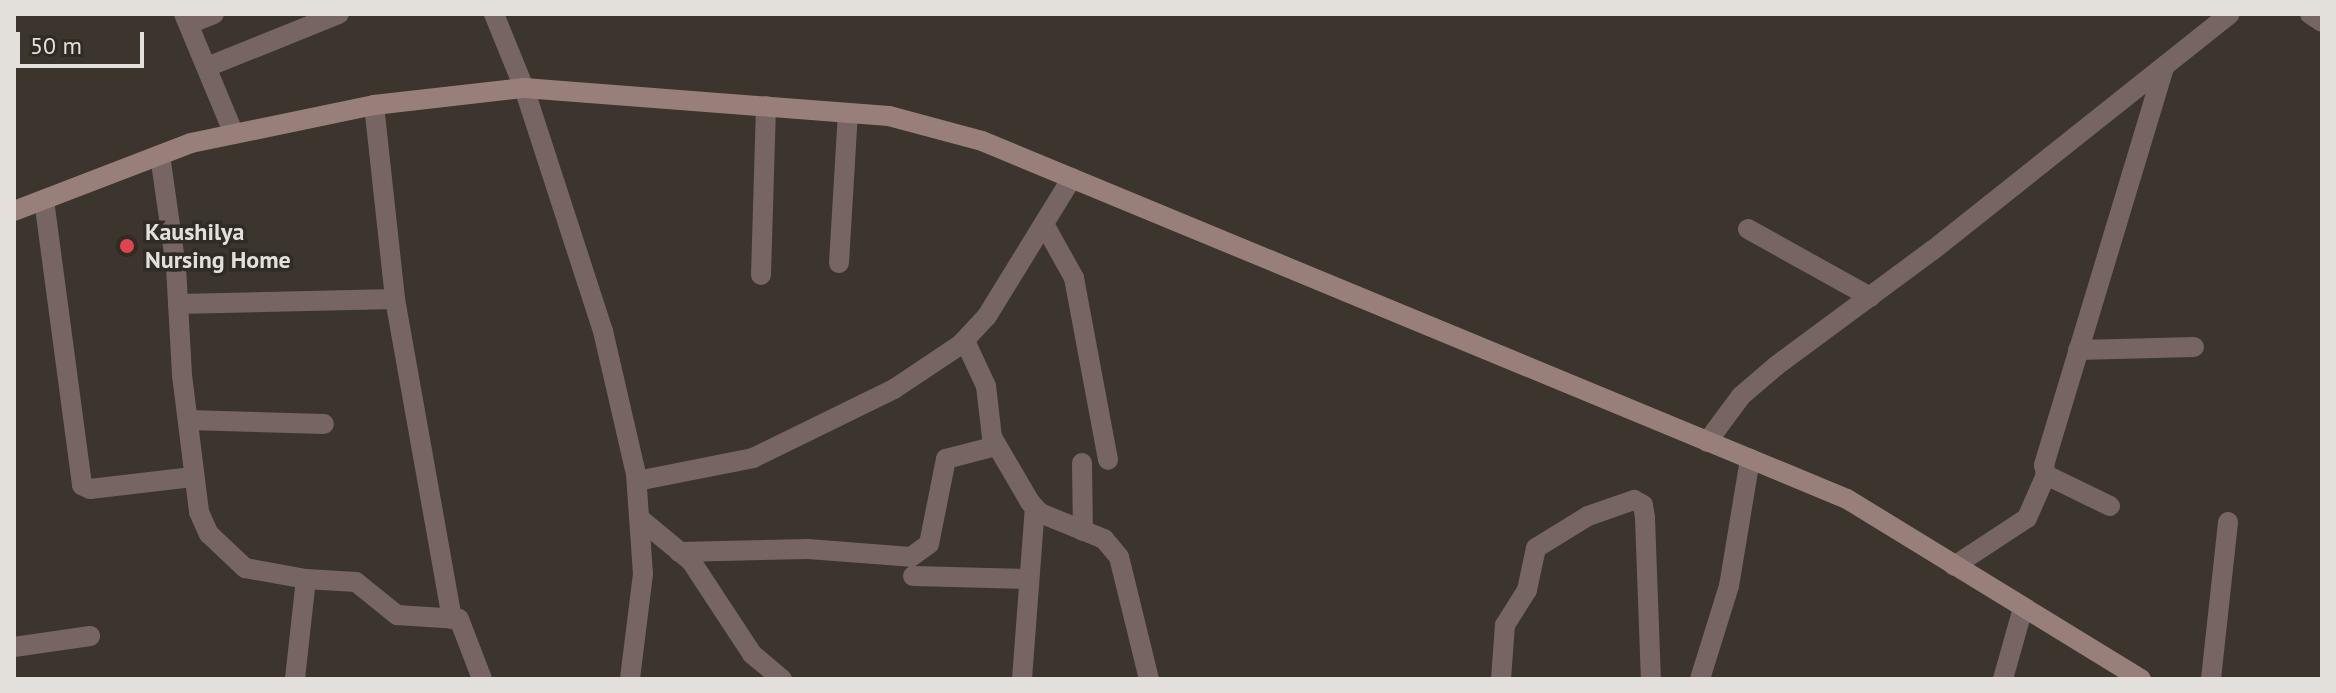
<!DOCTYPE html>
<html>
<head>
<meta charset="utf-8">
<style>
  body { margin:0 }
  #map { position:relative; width:2336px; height:693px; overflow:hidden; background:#3b352d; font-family:"PT Sans",sans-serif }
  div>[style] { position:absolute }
  .minor>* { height:20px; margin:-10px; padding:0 10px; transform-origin:10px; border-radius:10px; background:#766562 }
  .tertiary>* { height:20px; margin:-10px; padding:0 10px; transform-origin:10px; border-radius:10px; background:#766562 }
  .secondary>* { height:20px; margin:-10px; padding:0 10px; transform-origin:10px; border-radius:10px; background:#997f7a }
  .dots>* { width:22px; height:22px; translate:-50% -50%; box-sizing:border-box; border:4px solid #302b24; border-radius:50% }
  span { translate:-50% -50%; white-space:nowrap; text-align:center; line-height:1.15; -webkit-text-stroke:7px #302b24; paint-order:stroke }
  .poi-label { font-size:24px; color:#e3dfda; font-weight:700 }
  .left { translate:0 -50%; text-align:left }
  .frame { position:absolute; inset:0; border:16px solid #e3dfda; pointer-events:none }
  .scale { position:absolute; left:16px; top:32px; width:128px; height:36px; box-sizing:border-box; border:4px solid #e3dfda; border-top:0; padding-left:10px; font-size:24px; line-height:28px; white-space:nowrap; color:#e3dfda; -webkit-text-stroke:6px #302b24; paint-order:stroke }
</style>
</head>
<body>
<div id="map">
  <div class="minor">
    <i style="left:184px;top:14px;width:130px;rotate:67.4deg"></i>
    <i style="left:494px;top:14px;width:80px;rotate:67.9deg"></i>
    <i style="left:524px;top:88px;width:256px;rotate:72deg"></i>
    <i style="left:603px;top:331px;width:147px;rotate:77deg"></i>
    <i style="left:636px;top:474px;width:100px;rotate:86deg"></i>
    <i style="left:643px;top:574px;width:106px;rotate:97.1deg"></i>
    <i style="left:189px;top:24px;width:27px;rotate:-22deg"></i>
    <i style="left:207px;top:67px;width:142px;rotate:-21.9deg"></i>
    <i style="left:374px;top:105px;width:195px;rotate:83.8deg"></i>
    <i style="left:395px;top:299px;width:325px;rotate:79.9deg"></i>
    <i style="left:160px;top:155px;width:113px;rotate:81.9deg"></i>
    <i style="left:176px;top:267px;width:108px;rotate:86.8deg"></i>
    <i style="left:182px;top:375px;width:138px;rotate:82.9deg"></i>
    <i style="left:199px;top:512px;width:24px;rotate:66deg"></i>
    <i style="left:209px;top:534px;width:50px;rotate:43.4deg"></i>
    <i style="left:245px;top:568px;width:62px;rotate:10.2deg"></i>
    <i style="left:306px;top:579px;width:101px;rotate:96.3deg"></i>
    <i style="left:44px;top:200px;width:288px;rotate:82.4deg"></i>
    <i style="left:82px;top:485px;width:9px;rotate:27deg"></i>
    <i style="left:90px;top:489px;width:103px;rotate:-6.7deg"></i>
    <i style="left:1044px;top:224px;width:62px;rotate:60.9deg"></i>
    <i style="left:1074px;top:278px;width:185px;rotate:79.4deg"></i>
    <i style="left:1748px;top:229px;width:140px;rotate:29.1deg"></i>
    <i style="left:839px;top:263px;width:150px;rotate:-86.6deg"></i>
    <i style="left:761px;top:275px;width:169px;rotate:-88.3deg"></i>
    <i style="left:178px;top:304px;width:217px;rotate:-1.3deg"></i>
    <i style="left:965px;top:341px;width:50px;rotate:65deg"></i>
    <i style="left:986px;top:386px;width:51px;rotate:83.3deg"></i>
    <i style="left:992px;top:437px;width:75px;rotate:59.7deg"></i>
    <i style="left:1030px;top:502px;width:15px;rotate:48deg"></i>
    <i style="left:1040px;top:513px;width:69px;rotate:22.1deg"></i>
    <i style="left:1104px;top:539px;width:23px;rotate:50deg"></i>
    <i style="left:1119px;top:557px;width:126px;rotate:76.2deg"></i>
    <i style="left:2078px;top:350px;width:116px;rotate:-1.5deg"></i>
    <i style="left:188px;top:420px;width:136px;rotate:1.7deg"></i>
    <i style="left:1707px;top:442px;width:57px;rotate:-53.5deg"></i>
    <i style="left:1741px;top:396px;width:46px;rotate:-40.6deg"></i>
    <i style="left:1776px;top:366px;width:195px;rotate:-36.5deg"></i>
    <i style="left:1933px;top:250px;width:379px;rotate:-38.5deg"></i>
    <i style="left:1082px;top:463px;width:68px;rotate:89.2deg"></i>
    <i style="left:637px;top:481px;width:118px;rotate:-11.2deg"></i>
    <i style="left:753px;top:458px;width:157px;rotate:-26.1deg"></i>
    <i style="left:894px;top:389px;width:79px;rotate:-33.7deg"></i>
    <i style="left:960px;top:345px;width:40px;rotate:-47deg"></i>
    <i style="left:987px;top:316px;width:162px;rotate:-58.4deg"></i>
    <i style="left:2110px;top:506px;width:71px;rotate:-154.2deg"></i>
    <i style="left:2046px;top:475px;width:10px;rotate:-101deg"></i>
    <i style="left:2044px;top:465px;width:416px;rotate:-73.2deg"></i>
    <i style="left:639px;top:518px;width:67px;rotate:39.6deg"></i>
    <i style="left:691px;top:561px;width:111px;rotate:56.7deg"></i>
    <i style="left:752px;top:654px;width:39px;rotate:40deg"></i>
    <i style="left:679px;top:552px;width:129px;rotate:-1.3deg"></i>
    <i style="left:808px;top:549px;width:103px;rotate:4.4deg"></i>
    <i style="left:911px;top:557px;width:22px;rotate:-36deg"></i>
    <i style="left:929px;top:544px;width:87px;rotate:-78.7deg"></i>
    <i style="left:946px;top:459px;width:52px;rotate:-14.6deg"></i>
    <i style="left:1954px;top:566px;width:87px;rotate:-33.3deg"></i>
    <i style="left:2027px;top:518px;width:47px;rotate:-66.2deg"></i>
    <i style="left:913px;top:576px;width:114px;rotate:1.5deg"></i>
    <i style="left:306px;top:579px;width:50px;rotate:3.4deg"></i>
    <i style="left:356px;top:582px;width:53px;rotate:38.8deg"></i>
    <i style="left:397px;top:615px;width:62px;rotate:3.7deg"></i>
    <i style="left:459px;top:619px;width:64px;rotate:69deg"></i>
    <i style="left:14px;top:647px;width:77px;rotate:-8.2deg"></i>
    <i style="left:1022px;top:679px;width:171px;rotate:-85.7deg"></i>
    <i style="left:1501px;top:679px;width:54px;rotate:-85.8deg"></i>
    <i style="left:1505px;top:625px;width:41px;rotate:-57.8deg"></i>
    <i style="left:1527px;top:590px;width:43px;rotate:-77.9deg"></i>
    <i style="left:1536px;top:548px;width:61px;rotate:-31.6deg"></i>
    <i style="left:1588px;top:516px;width:49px;rotate:-19.2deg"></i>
    <i style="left:1634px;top:500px;width:10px;rotate:29deg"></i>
    <i style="left:1643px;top:505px;width:13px;rotate:81deg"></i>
    <i style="left:1645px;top:518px;width:161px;rotate:87.9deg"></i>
    <i style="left:1700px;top:679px;width:97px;rotate:-72.7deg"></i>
    <i style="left:1729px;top:586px;width:129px;rotate:-80.6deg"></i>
    <i style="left:2003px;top:679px;width:74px;rotate:-74.3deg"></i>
    <i style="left:2211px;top:679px;width:158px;rotate:-83.8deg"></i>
  </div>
  <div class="tertiary">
    <i style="left:2310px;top:14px;width:14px;rotate:34deg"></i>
  </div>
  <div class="secondary">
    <i style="left:14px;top:211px;width:190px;rotate:-21deg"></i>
    <i style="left:191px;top:143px;width:187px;rotate:-11.7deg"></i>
    <i style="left:374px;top:105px;width:151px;rotate:-6.5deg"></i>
    <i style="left:524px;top:88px;width:366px;rotate:4.4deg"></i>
    <i style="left:889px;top:116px;width:96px;rotate:15deg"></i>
    <i style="left:982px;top:141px;width:936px;rotate:22.48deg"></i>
    <i style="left:1847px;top:499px;width:345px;rotate:31.5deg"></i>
  </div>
  <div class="dots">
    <i style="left:127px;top:246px;background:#e0444e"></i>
  </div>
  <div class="poi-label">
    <span class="left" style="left:145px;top:246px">Kaushilya<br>Nursing Home</span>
  </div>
  <div class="frame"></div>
  <div class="scale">50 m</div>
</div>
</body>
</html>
